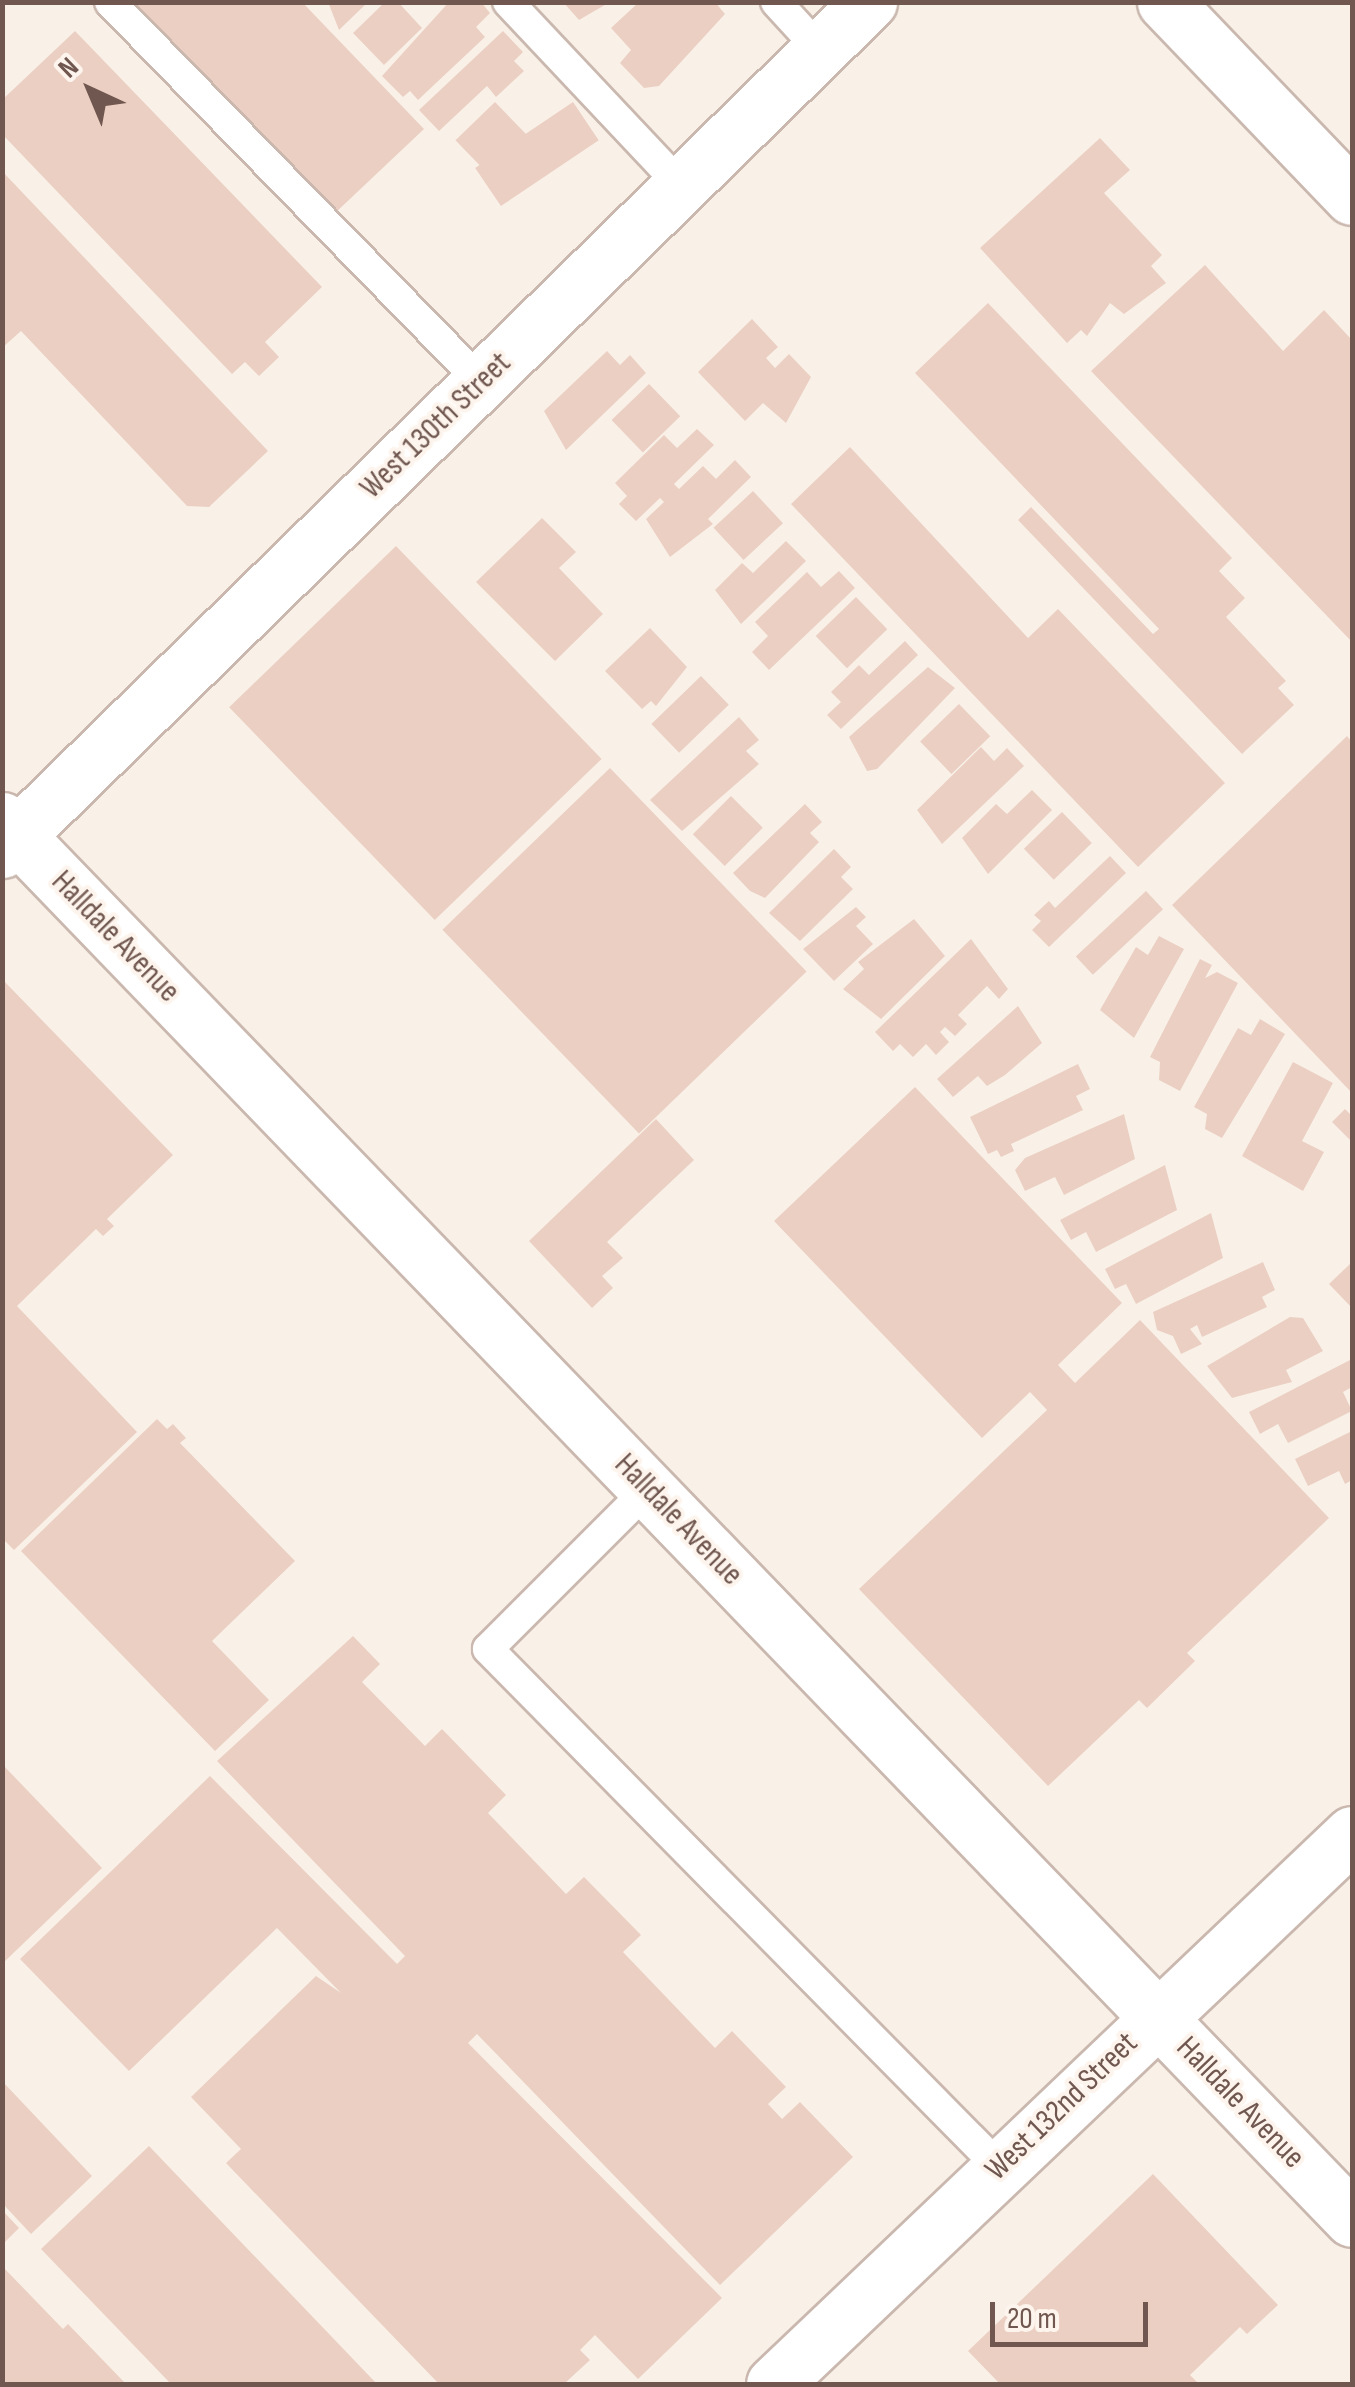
<!DOCTYPE html>
<html>
<head>
<meta charset="utf-8">
<style>
  body { margin:0 }
  #map { position:relative; width:1355px; height:2387px; overflow:hidden; background:#f9f1e8; font-family:"Sofia Sans Condensed",sans-serif }
  div>[style] { position:absolute }
  .building>* { inset:0; background:#ebcfc3; transform-origin:0 0 }
  .roads { filter:drop-shadow(2px 0 #cab8af) drop-shadow(-2px 0 #cab8af) drop-shadow(0 2px #cab8af) drop-shadow(0 -2px #cab8af) }
  .lane>* { height:30px; margin:-15px; padding:0 15px; transform-origin:15px; border-radius:15px; background:#fff }
  .street>* { height:55px; margin:-27.5px; padding:0 27.5px; transform-origin:27.5px; border-radius:27.5px; background:#fff }
  .secondary>* { height:55px; margin:-27.5px; padding:0 27.5px; transform-origin:27.5px; border-radius:27.5px; background:#fff }
  span { translate:-50% -50%; white-space:nowrap; text-align:center; line-height:1.15; -webkit-text-stroke:8px #fdf5ed; paint-order:stroke }
  .street-label { font-size:32px; color:#70574f }
  .frame { position:absolute; inset:0; border:5px solid #70574f; pointer-events:none }
  .north { position:absolute; left:40px; top:40px; width:100px; height:100px; -webkit-text-stroke:8px #fdf5ed; paint-order:stroke; rotate:316deg; font-size:28px; font-weight:700; line-height:40px; text-align:center; color:#70574f }
  .north::after { content:''; display:block; margin:auto; width:35px; height:45px; background:#70574f; clip-path:polygon(50% 0,100% 100%,50% 72%,0 100%) }
  .scale { position:absolute; left:990px; top:2302px; width:158px; height:45px; box-sizing:border-box; border:5px solid #70574f; border-top:0; padding-left:12px; font-size:30px; line-height:35px; white-space:nowrap; color:#70574f; -webkit-text-stroke:8px #fdf5ed; paint-order:stroke }
</style>
</head>
<body>
<div id="map">
  <div class="building">
    <i style="clip-path:polygon(138px 2px,302px 2px,424px 129px,333px 215px,132px 7px)"></i>
    <i style="clip-path:polygon(328px 2px,368px 2px,339px 30px)"></i>
    <i style="clip-path:polygon(385px 2px,398px 2px,422px 28px,384px 65px,353px 33px)"></i>
    <i style="clip-path:polygon(449px 2px,481px 2px,490px 13px,476px 27px,485px 37px,418px 100px,410px 91px,403px 97px,382px 76px)"></i>
    <i style="clip-path:polygon(563px 2px,610px 2px,579px 20px)"></i>
    <i style="clip-path:polygon(639px 2px,715px 2px,725px 14px,659px 86px,644px 88px,620px 63px,631px 50px,611px 28px)"></i>
    <i style="clip-path:polygon(75px 31px,322px 287px,265px 342px,279px 357px,259px 376px,245px 362px,232px 374px,2px 134px,2px 100px)"></i>
    <i style="clip-path:polygon(503px 31px,523px 52px,514px 61px,524px 71px,496px 97px,487px 86px,439px 131px,419px 110px)"></i>
    <i style="left:495px;top:102px;width:46px;height:55px;rotate:46deg"></i>
    <i style="left:573px;top:102px;width:46px;height:118px;rotate:56deg"></i>
    <i style="clip-path:polygon(1100px 138px,1130px 170px,1104px 193px,1162px 255px,1151px 266px,1166px 283px,1124px 314px,1110px 303px,1087px 336px,1081px 330px,1067px 343px,980px 248px)"></i>
    <i style="clip-path:polygon(2px 171px,268px 451px,209px 507px,187px 506px,21px 331px,2px 348px)"></i>
    <i style="clip-path:polygon(1205px 265px,1283px 351px,1324px 310px,1352px 340px,1352px 642px,1091px 371px)"></i>
    <i style="clip-path:polygon(988px 303px,1232px 558px,1219px 571px,1245px 598px,1226px 617px,1286px 681px,1278px 688px,1294px 705px,1242px 754px,1018px 520px,1031px 507px,1153px 634px,1159px 629px,915px 373px)"></i>
    <i style="clip-path:polygon(752px 319px,778px 347px,766px 358px,775px 368px,789px 354px,811px 377px,786px 423px,763px 403px,745px 421px,698px 372px)"></i>
    <i style="clip-path:polygon(607px 351px,620px 365px,630px 355px,646px 373px,566px 450px,544px 411px)"></i>
    <i style="left:649px;top:384px;width:45px;height:52px;rotate:46deg"></i>
    <i style="clip-path:polygon(697px 429px,714px 445px,674px 484px,679px 489px,703px 466px,716px 479px,735px 460px,751px 477px,708px 519px,713px 524px,670px 557px,646px 519px,664px 502px,660px 498px,636px 521px,619px 504px,627px 496px,615px 483px,664px 435px,677px 448px)"></i>
    <i style="clip-path:polygon(850px 447px,1028px 638px,1058px 609px,1225px 783px,1138px 867px,791px 504px)"></i>
    <i style="left:753px;top:491px;width:44px;height:54px;rotate:47deg"></i>
    <i style="clip-path:polygon(542px 518px,576px 552px,559px 568px,603px 614px,555px 661px,476px 582px)"></i>
    <i style="clip-path:polygon(786px 541px,806px 561px,741px 624px,715px 590px,742px 563px,753px 573px)"></i>
    <i style="left:396px;top:546px;width:296px;height:232px;rotate:46deg"></i>
    <i style="clip-path:polygon(839px 571px,855px 588px,769px 670px,752px 652px,768px 636px,755px 622px,807px 572px,821px 587px)"></i>
    <i style="left:856px;top:597px;width:45px;height:56px;rotate:46deg"></i>
    <i style="clip-path:polygon(650px 628px,687px 667px,656px 706px,651px 701px,642px 709px,605px 671px)"></i>
    <i style="clip-path:polygon(905px 641px,918px 655px,841px 729px,827px 715px,841px 702px,831px 692px,859px 665px,869px 675px)"></i>
    <i style="clip-path:polygon(928px 667px,955px 688px,877px 769px,867px 771px,849px 737px)"></i>
    <i style="left:701px;top:676px;width:40px;height:69px;rotate:46deg"></i>
    <i style="left:959px;top:704px;width:45px;height:54px;rotate:46deg"></i>
    <i style="clip-path:polygon(739px 717px,759px 740px,746px 751px,759px 764px,682px 831px,650px 800px)"></i>
    <i style="clip-path:polygon(1347px 736px,1352px 742px,1352px 1093px,1172px 905px)"></i>
    <i style="clip-path:polygon(981px 747px,994px 761px,1007px 748px,1024px 766px,942px 844px,917px 810px)"></i>
    <i style="left:610px;top:768px;width:283px;height:233px;rotate:46deg"></i>
    <i style="clip-path:polygon(1032px 790px,1052px 810px,988px 874px,962px 838px,996px 804px,1007px 814px)"></i>
    <i style="left:731px;top:796px;width:45px;height:54px;rotate:45deg"></i>
    <i style="clip-path:polygon(805px 804px,822px 822px,810px 833px,819px 842px,765px 898px,750px 891px,733px 873px)"></i>
    <i style="left:1062px;top:812px;width:43px;height:53px;rotate:46deg"></i>
    <i style="clip-path:polygon(834px 849px,851px 867px,841px 877px,853px 889px,800px 941px,769px 913px)"></i>
    <i style="clip-path:polygon(1110px 856px,1126px 873px,1049px 947px,1032px 930px,1041px 921px,1034px 915px,1049px 901px,1055px 908px)"></i>
    <i style="left:1146px;top:891px;width:25px;height:96px;rotate:47deg"></i>
    <i style="clip-path:polygon(856px 907px,866px 917px,856px 926px,873px 944px,834px 981px,803px 949px)"></i>
    <i style="clip-path:polygon(914px 919px,945px 956px,881px 1019px,843px 989px,864px 969px,858px 962px)"></i>
    <i style="clip-path:polygon(1159px 936px,1184px 949px,1134px 1038px,1100px 1010px,1136px 947px,1148px 955px)"></i>
    <i style="clip-path:polygon(971px 939px,1008px 989px,999px 999px,987px 986px,958px 1015px,967px 1024px,955px 1036px,945px 1027px,940px 1032px,949px 1042px,936px 1055px,926px 1044px,913px 1057px,900px 1044px,893px 1051px,875px 1032px)"></i>
    <i style="clip-path:polygon(1200px 959px,1212px 965px,1205px 978px,1217px 972px,1238px 983px,1180px 1091px,1159px 1080px,1160px 1062px,1150px 1057px)"></i>
    <i style="clip-path:polygon(2px 979px,173px 1155px,107px 1219px,114px 1226px,103px 1236px,96px 1229px,17px 1306px,137px 1432px,14px 1550px,2px 1538px)"></i>
    <i style="clip-path:polygon(1018px 1006px,1042px 1043px,1005px 1075px,987px 1086px,978px 1076px,953px 1097px,937px 1079px)"></i>
    <i style="clip-path:polygon(1260px 1019px,1285px 1034px,1222px 1138px,1205px 1129px,1207px 1114px,1194px 1107px,1238px 1028px,1251px 1035px)"></i>
    <i style="clip-path:polygon(1293px 1062px,1333px 1083px,1302px 1141px,1324px 1152px,1303px 1191px,1242px 1156px)"></i>
    <i style="clip-path:polygon(1078px 1064px,1090px 1089px,1076px 1096px,1083px 1110px,1011px 1144px,1014px 1151px,1001px 1157px,997px 1150px,988px 1154px,970px 1117px)"></i>
    <i style="clip-path:polygon(915px 1087px,1122px 1303px,1058px 1365px,1075px 1383px,1140px 1320px,1329px 1518px,1187px 1653px,1195px 1661px,1147px 1708px,1139px 1700px,1048px 1786px,859px 1589px,1047px 1410px,1030px 1392px,982px 1438px,774px 1221px)"></i>
    <i style="clip-path:polygon(1345px 1109px,1352px 1116px,1352px 1142px,1332px 1122px)"></i>
    <i style="clip-path:polygon(1124px 1114px,1135px 1159px,1064px 1195px,1055px 1177px,1025px 1191px,1015px 1170px,1025px 1158px)"></i>
    <i style="clip-path:polygon(656px 1119px,694px 1160px,607px 1242px,623px 1258px,602px 1276px,613px 1288px,592px 1308px,529px 1241px)"></i>
    <i style="clip-path:polygon(1165px 1165px,1177px 1210px,1096px 1252px,1086px 1232px,1071px 1240px,1060px 1220px)"></i>
    <i style="clip-path:polygon(1211px 1213px,1223px 1258px,1136px 1304px,1126px 1284px,1115px 1289px,1105px 1269px)"></i>
    <i style="clip-path:polygon(1263px 1262px,1275px 1290px,1262px 1297px,1267px 1307px,1202px 1337px,1197px 1325px,1190px 1329px,1202px 1344px,1181px 1354px,1173px 1336px,1157px 1330px,1153px 1312px)"></i>
    <i style="clip-path:polygon(1352px 1262px,1352px 1308px,1329px 1284px)"></i>
    <i style="clip-path:polygon(1290px 1317px,1303px 1318px,1323px 1351px,1286px 1370px,1292px 1382px,1232px 1398px,1207px 1366px)"></i>
    <i style="clip-path:polygon(1352px 1359px,1352px 1387px,1343px 1392px,1352px 1411px,1288px 1443px,1278px 1424px,1260px 1434px,1249px 1412px)"></i>
    <i style="clip-path:polygon(157px 1419px,167px 1429px,173px 1424px,186px 1438px,180px 1443px,295px 1561px,212px 1641px,269px 1700px,215px 1751px,21px 1551px)"></i>
    <i style="clip-path:polygon(1352px 1431px,1352px 1480px,1345px 1484px,1339px 1471px,1308px 1486px,1295px 1459px)"></i>
    <i style="clip-path:polygon(353px 1636px,380px 1664px,362px 1682px,425px 1746px,442px 1729px,506px 1795px,488px 1813px,566px 1894px,584px 1877px,641px 1935px,623px 1952px,715px 2048px,732px 2031px,786px 2087px,768px 2104px,782px 2119px,800px 2102px,853px 2157px,720px 2285px,477px 2034px,468px 2043px,722px 2298px,638px 2379px,595px 2335px,580px 2350px,590px 2360px,564px 2384px,439px 2384px,226px 2163px,241px 2149px,191px 2097px,316px 1976px,341px 1993px,277px 1928px,129px 2071px,20px 1959px,210px 1776px,397px 1964px,405px 1956px,217px 1761px)"></i>
    <i style="clip-path:polygon(2px 1764px,102px 1868px,2px 1964px)"></i>
    <i style="clip-path:polygon(2px 2081px,92px 2176px,31px 2234px,2px 2203px)"></i>
    <i style="clip-path:polygon(149px 2146px,377px 2384px,171px 2384px,41px 2249px)"></i>
    <i style="clip-path:polygon(1153px 2174px,1278px 2305px,1247px 2334px,1240px 2327px,1190px 2375px,1199px 2384px,1000px 2384px,968px 2351px)"></i>
    <i style="clip-path:polygon(3px 2211px,19px 2228px,3px 2244px)"></i>
    <i style="clip-path:polygon(2px 2266px,63px 2329px,68px 2324px,126px 2384px,2px 2384px)"></i>
  </div>
  <div class="roads">
    <div class="lane">
      <i style="left:110px;top:2px;width:531px;rotate:45.69deg"></i>
      <i style="left:508px;top:2px;width:255px;rotate:46.7deg"></i>
      <i style="left:776px;top:2px;width:65px;rotate:47.5deg"></i>
      <i style="left:648px;top:1489px;width:226px;rotate:135deg"></i>
      <i style="left:488px;top:1649px;width:728px;rotate:45.39deg"></i>
    </div>
    <div class="street">
      <i style="left:2px;top:820px;width:1944px;rotate:46.02deg"></i>
      <i style="left:2px;top:850px;width:1213px;rotate:-44.37deg"></i>
      <i style="left:774px;top:2384px;width:798px;rotate:-43.58deg"></i>
    </div>
    <div class="secondary">
      <i style="left:1165px;top:2px;width:270px;rotate:46.2deg"></i>
    </div>
  </div>
  <div class="street-label">
    <span style="left:436px;top:426px;rotate:-44deg">West 130th Street</span>
    <span style="left:115px;top:937px;rotate:46deg">Halldale Avenue</span>
    <span style="left:678px;top:1520px;rotate:46deg">Halldale Avenue</span>
    <span style="left:1240px;top:2103px;rotate:46deg">Halldale Avenue</span>
    <span style="left:1062px;top:2107px;rotate:-44deg">West 132nd Street</span>
  </div>
  <div class="frame"></div>
  <div class="north">N</div>
  <div class="scale">20 m</div>
</div>
</body>
</html>
